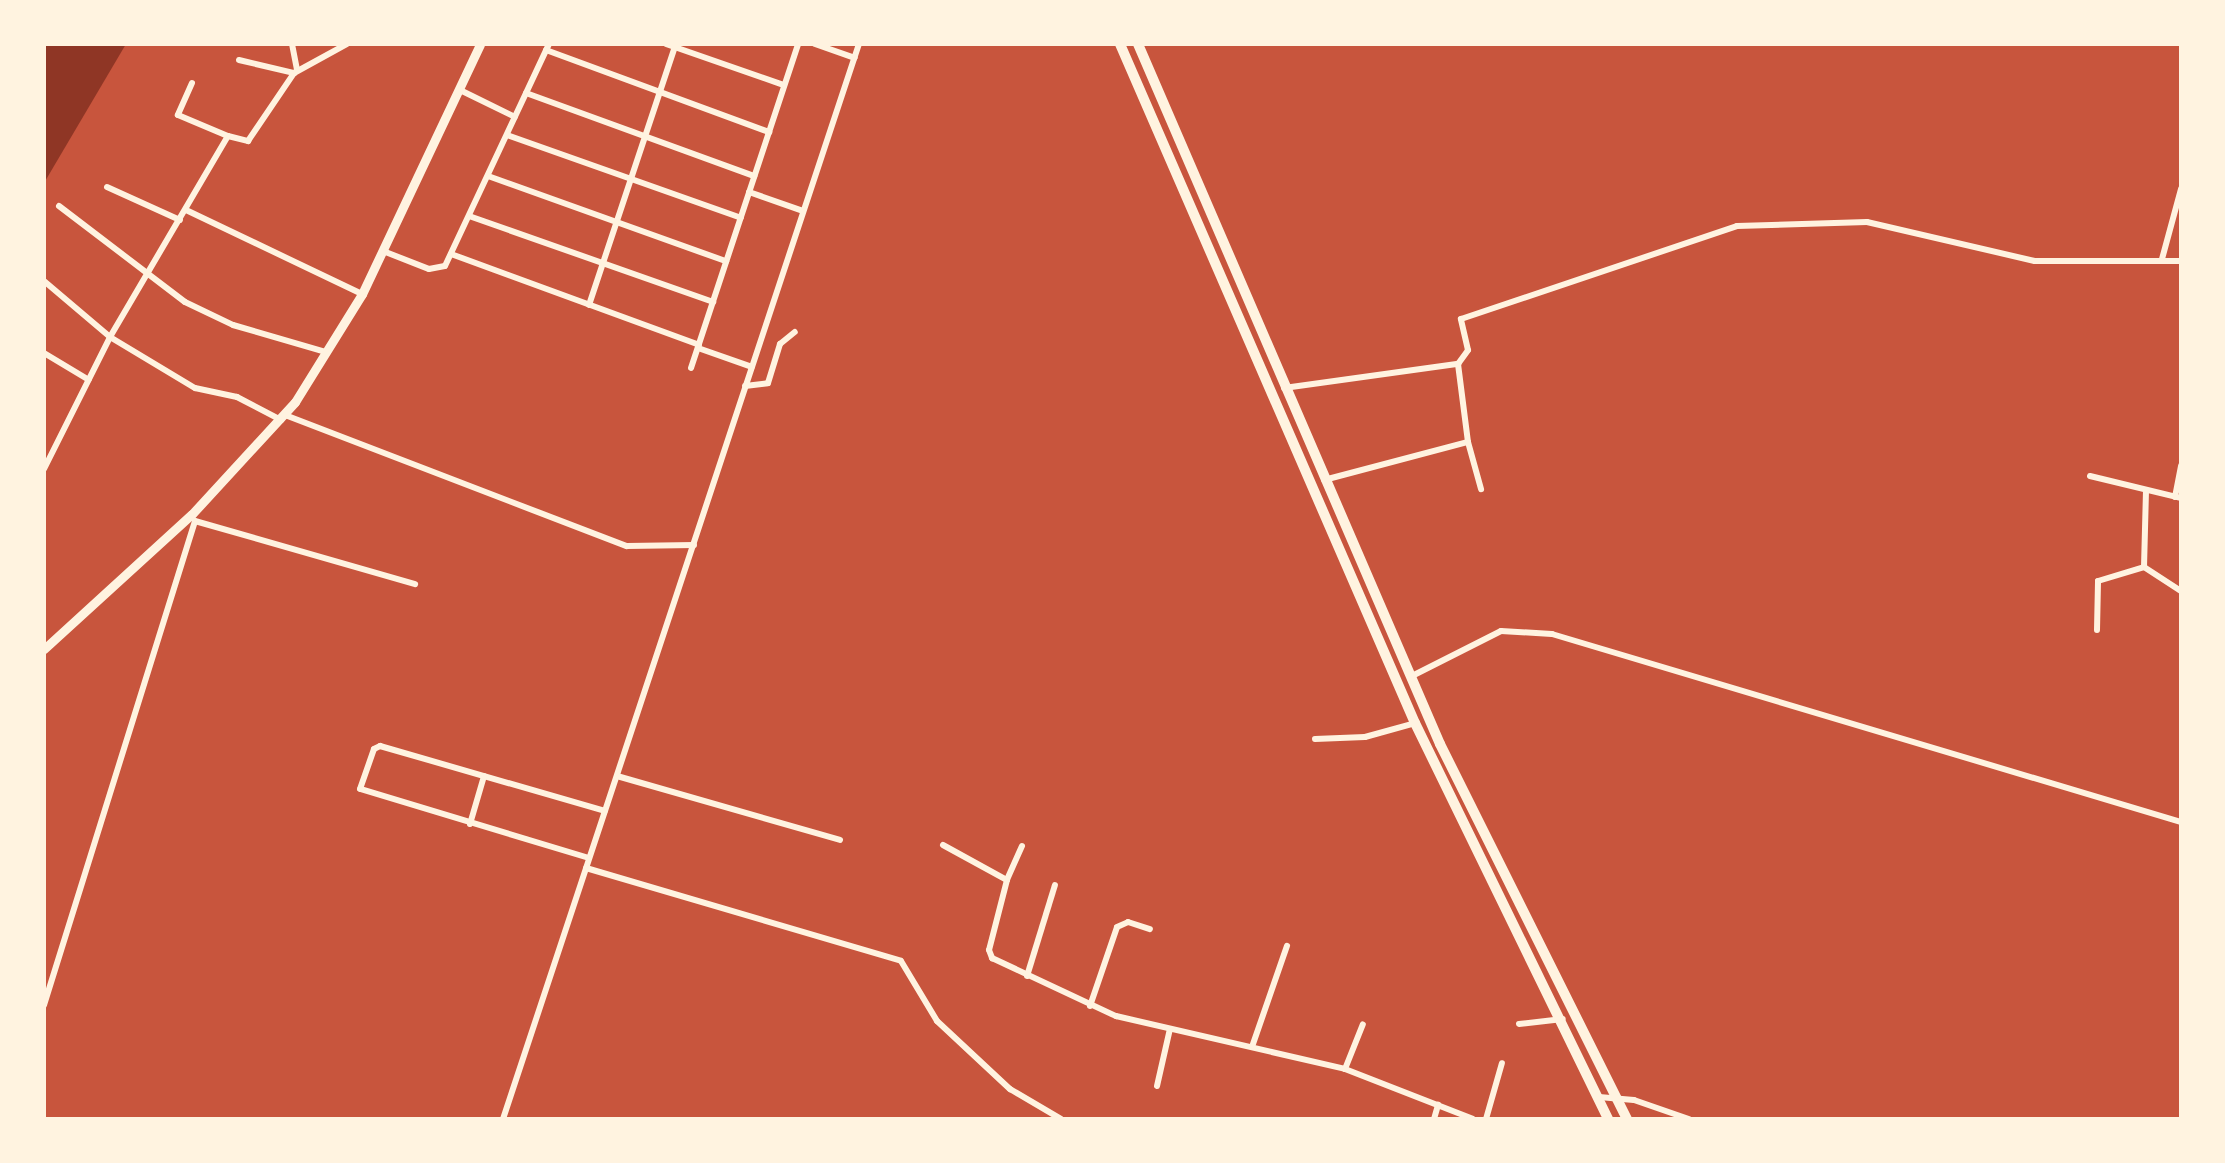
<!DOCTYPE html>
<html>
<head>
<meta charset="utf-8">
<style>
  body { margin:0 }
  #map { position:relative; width:2225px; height:1163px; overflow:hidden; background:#c8553d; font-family:"Sofia Sans Condensed",sans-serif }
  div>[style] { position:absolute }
  .water>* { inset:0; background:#8f3625 }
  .minor>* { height:6px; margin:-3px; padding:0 3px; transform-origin:3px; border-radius:3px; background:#fff3e0 }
  .secondary>* { height:9px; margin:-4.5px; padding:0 4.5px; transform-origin:4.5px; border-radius:4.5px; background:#fff3e0 }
  .primary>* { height:10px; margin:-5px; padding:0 5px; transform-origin:5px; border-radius:5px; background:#fff3e0 }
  span { translate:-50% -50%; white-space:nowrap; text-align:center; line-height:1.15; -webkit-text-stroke:8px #fff3e0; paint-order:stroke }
  .frame { position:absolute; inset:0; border:46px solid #fff3e0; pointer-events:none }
</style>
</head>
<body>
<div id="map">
  <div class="water">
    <i style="clip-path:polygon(44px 44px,126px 44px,44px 183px)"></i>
  </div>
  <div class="minor">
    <i style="left:292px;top:44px;width:26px;rotate:79deg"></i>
    <i style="left:666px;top:44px;width:125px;rotate:19.2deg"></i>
    <i style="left:815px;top:44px;width:42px;rotate:19.3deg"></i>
    <i style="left:546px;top:50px;width:238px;rotate:20.2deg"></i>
    <i style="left:239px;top:60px;width:57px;rotate:13.3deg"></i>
    <i style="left:192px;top:83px;width:35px;rotate:114deg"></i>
    <i style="left:178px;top:115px;width:54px;rotate:22.8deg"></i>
    <i style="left:460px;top:90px;width:61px;rotate:26.1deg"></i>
    <i style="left:526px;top:93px;width:243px;rotate:20deg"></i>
    <i style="left:507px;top:135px;width:248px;rotate:19.5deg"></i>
    <i style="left:488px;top:176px;width:253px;rotate:19.7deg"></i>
    <i style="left:107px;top:187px;width:80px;rotate:24.3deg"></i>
    <i style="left:749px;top:192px;width:57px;rotate:19.4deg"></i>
    <i style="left:59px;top:206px;width:158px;rotate:37.3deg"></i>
    <i style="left:185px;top:302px;width:53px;rotate:25.6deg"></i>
    <i style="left:233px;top:325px;width:97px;rotate:16.2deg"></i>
    <i style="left:186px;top:210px;width:195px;rotate:25.5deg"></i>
    <i style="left:469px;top:216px;width:259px;rotate:19.4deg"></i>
    <i style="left:383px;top:251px;width:49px;rotate:21.4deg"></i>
    <i style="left:429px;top:269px;width:16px;rotate:-11deg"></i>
    <i style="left:445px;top:266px;width:245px;rotate:-64.9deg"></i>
    <i style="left:451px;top:254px;width:264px;rotate:20.1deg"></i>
    <i style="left:2162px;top:259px;width:73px;rotate:-74.8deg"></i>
    <i style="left:44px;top:281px;width:87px;rotate:40.3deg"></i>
    <i style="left:110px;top:337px;width:99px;rotate:31deg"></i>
    <i style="left:195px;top:388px;width:43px;rotate:12.1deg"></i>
    <i style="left:237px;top:397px;width:50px;rotate:27.6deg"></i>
    <i style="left:589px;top:305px;width:275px;rotate:-71.6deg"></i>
    <i style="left:698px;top:348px;width:57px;rotate:19.4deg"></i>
    <i style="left:44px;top:353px;width:52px;rotate:31deg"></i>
    <i style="left:1458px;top:364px;width:79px;rotate:82.7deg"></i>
    <i style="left:1468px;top:442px;width:49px;rotate:74.5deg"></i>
    <i style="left:691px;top:368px;width:341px;rotate:-71.7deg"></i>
    <i style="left:745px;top:386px;width:23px;rotate:-7deg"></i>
    <i style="left:768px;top:383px;width:41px;rotate:-72.9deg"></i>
    <i style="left:780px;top:344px;width:19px;rotate:-39deg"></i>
    <i style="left:1284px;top:388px;width:176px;rotate:-7.9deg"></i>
    <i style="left:1458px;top:364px;width:17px;rotate:-54deg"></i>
    <i style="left:1468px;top:350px;width:32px;rotate:-103deg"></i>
    <i style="left:1461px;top:319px;width:291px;rotate:-18.6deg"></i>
    <i style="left:1737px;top:226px;width:130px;rotate:-1.8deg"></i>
    <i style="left:1867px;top:222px;width:172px;rotate:13.1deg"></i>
    <i style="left:2035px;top:261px;width:146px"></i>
    <i style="left:285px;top:415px;width:366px;rotate:21deg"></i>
    <i style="left:627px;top:546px;width:67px;rotate:-0.9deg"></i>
    <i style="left:44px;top:469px;width:148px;rotate:-63.4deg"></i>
    <i style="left:110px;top:337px;width:233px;rotate:-59.6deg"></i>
    <i style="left:228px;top:136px;width:21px;rotate:14deg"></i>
    <i style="left:248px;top:141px;width:82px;rotate:-55.9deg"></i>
    <i style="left:294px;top:73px;width:60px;rotate:-28.7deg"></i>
    <i style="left:2090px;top:476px;width:94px;rotate:13.6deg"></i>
    <i style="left:1324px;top:480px;width:149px;rotate:-14.8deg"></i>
    <i style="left:2175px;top:497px;width:32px;rotate:-79deg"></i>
    <i style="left:195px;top:521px;width:229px;rotate:16deg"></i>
    <i style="left:2144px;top:567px;width:76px;rotate:-88.5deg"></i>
    <i style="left:2144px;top:567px;width:44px;rotate:33deg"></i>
    <i style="left:2097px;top:630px;width:49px;rotate:-88.8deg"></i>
    <i style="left:2098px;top:581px;width:48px;rotate:-16.9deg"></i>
    <i style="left:1410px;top:677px;width:102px;rotate:-26.8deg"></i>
    <i style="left:1501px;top:631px;width:51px;rotate:3.4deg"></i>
    <i style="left:1552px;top:634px;width:656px;rotate:16.64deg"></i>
    <i style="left:1315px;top:739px;width:50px;rotate:-2.3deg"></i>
    <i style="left:1365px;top:737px;width:52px;rotate:-15.6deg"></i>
    <i style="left:617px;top:776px;width:232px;rotate:16deg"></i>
    <i style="left:470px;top:824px;width:50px;rotate:-73.7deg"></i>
    <i style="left:943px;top:845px;width:73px;rotate:28.7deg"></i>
    <i style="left:1022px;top:846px;width:37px;rotate:114deg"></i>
    <i style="left:1007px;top:880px;width:72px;rotate:104.4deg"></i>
    <i style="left:989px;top:950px;width:9px;rotate:69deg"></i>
    <i style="left:992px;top:958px;width:137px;rotate:25.1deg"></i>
    <i style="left:1116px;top:1016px;width:235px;rotate:13deg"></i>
    <i style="left:1345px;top:1069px;width:137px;rotate:21.3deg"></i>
    <i style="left:589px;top:858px;width:239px;rotate:-163.2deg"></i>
    <i style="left:360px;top:789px;width:42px;rotate:-70.7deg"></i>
    <i style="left:374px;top:749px;width:7px;rotate:-27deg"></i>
    <i style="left:380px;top:746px;width:234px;rotate:16.1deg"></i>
    <i style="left:586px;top:868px;width:328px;rotate:16.4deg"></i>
    <i style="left:901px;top:961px;width:70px;rotate:59deg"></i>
    <i style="left:937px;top:1021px;width:100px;rotate:43deg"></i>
    <i style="left:1010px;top:1089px;width:59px;rotate:30.5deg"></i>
    <i style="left:1027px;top:976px;width:95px;rotate:-72.9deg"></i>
    <i style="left:44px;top:1005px;width:507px;rotate:-72.67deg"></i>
    <i style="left:1090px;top:1006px;width:83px;rotate:-71.1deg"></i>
    <i style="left:1117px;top:927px;width:12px;rotate:-24deg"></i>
    <i style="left:1128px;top:922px;width:23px;rotate:18deg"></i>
    <i style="left:1519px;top:1024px;width:44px;rotate:-6.5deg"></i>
    <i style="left:1253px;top:1044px;width:104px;rotate:-70.9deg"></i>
    <i style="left:1345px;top:1069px;width:48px;rotate:-68.2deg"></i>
    <i style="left:1157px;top:1086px;width:58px;rotate:-77.2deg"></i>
    <i style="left:1599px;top:1097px;width:35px;rotate:5deg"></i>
    <i style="left:1634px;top:1100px;width:58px;rotate:19.1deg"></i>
    <i style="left:503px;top:1119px;width:1132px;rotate:-71.68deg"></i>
    <i style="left:1434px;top:1119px;width:15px;rotate:-74deg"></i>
    <i style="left:1486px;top:1119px;width:58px;rotate:-74.1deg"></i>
  </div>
  <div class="secondary">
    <i style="left:44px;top:649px;width:200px;rotate:-42.4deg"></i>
    <i style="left:192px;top:514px;width:152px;rotate:-47.4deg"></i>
    <i style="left:295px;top:402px;width:127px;rotate:-58.2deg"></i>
    <i style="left:362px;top:294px;width:276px;rotate:-64.7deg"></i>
  </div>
  <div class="primary">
    <i style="left:1120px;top:44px;width:740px;rotate:66.52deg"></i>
    <i style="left:1415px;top:723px;width:441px;rotate:64deg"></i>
    <i style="left:1138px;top:44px;width:762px;rotate:66.66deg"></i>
    <i style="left:1440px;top:744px;width:419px;rotate:63.5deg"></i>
  </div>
  <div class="frame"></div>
</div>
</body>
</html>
